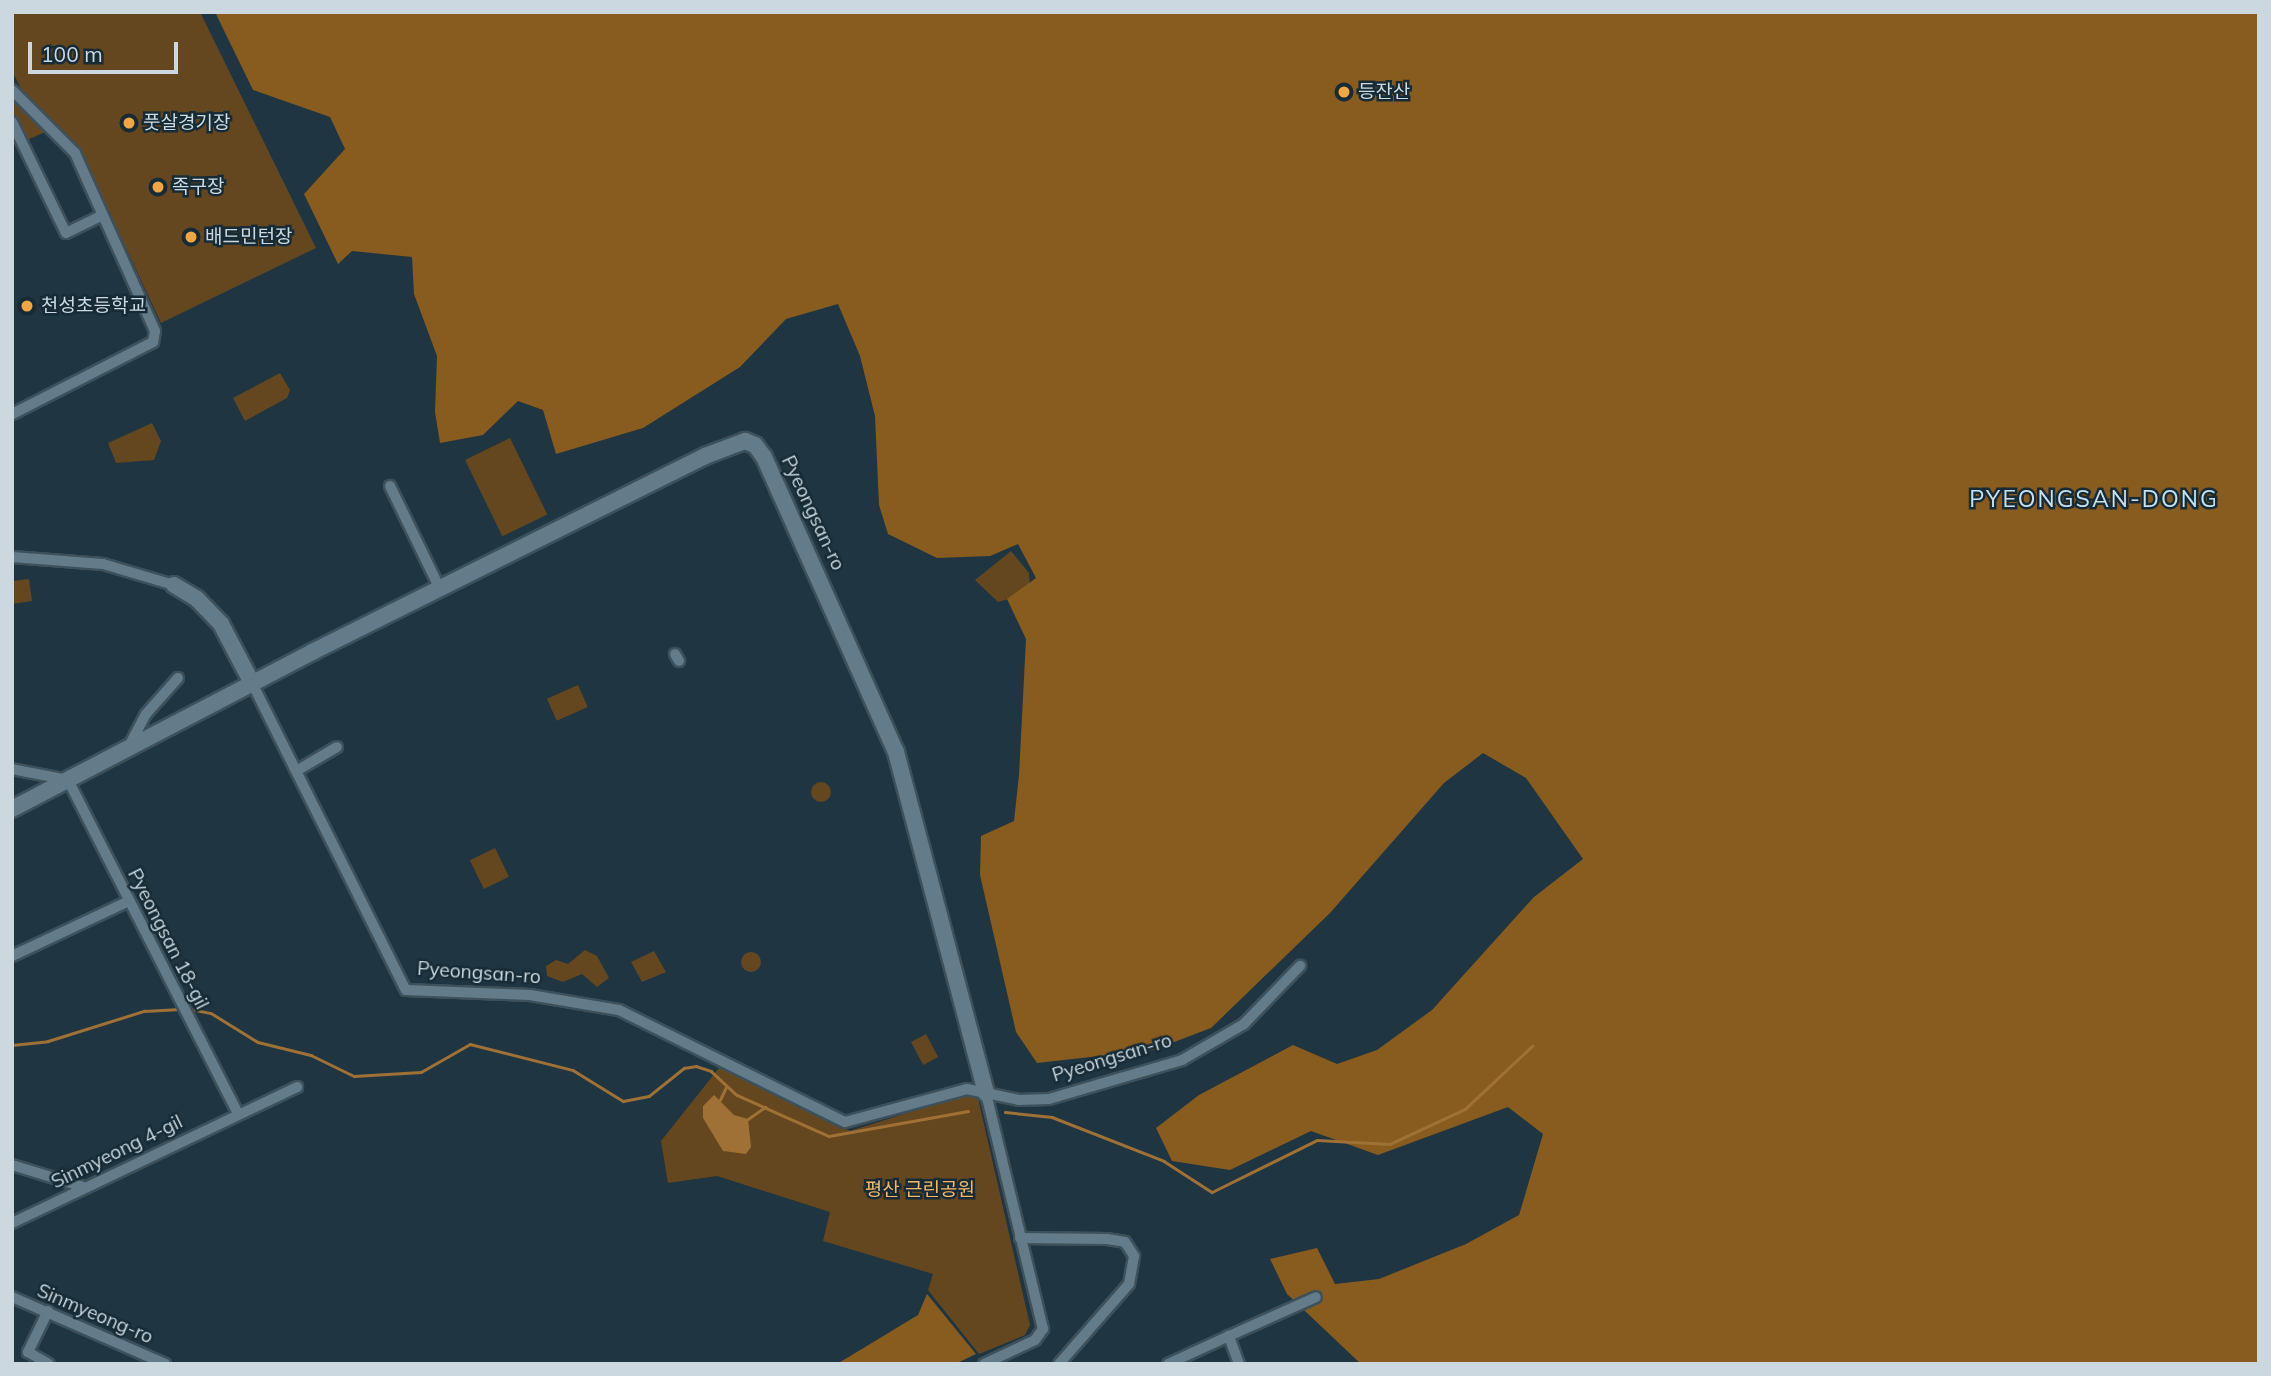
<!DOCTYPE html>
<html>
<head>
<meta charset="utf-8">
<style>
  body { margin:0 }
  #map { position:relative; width:2271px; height:1376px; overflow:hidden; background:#1f3541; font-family:Mulish,"Noto Sans KR",sans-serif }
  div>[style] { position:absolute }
  .green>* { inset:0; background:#65471f; transform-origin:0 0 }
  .round { border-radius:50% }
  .forest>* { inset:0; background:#885b1e }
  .water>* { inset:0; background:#9f7136 }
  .stream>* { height:2.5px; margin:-1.25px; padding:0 1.25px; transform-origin:1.25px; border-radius:1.25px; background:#9f7136 }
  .roads { filter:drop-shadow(2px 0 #3e515b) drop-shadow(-2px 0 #3e515b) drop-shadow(0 2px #3e515b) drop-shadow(0 -2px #3e515b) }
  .street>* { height:10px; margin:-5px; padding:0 5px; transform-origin:5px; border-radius:5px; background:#647c89 }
  .secondary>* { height:16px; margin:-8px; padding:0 8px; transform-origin:8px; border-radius:8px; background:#647c89 }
  .dots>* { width:19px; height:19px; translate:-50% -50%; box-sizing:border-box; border:4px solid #162b36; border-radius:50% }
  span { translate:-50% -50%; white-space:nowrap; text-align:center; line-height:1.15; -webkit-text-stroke:5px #162b36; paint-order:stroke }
  .poi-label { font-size:19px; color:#cbd8df }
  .left { translate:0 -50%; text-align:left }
  .street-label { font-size:19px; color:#cbd8df }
  .park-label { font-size:19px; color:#f7b663 }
  .quarter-label { font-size:23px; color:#c6e0ef; letter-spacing:2px }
  .frame { position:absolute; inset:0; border:14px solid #cbd8df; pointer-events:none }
  .scale { position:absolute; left:28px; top:42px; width:150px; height:32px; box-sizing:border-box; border:4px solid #cbd8df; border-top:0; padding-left:9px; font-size:21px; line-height:24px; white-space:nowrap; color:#cbd8df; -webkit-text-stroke:5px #162b36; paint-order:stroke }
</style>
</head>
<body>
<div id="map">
  <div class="green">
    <i style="clip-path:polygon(12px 12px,200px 12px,316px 248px,161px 323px,80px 149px,24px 94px,12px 71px)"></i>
    <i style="clip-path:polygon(12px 100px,15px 101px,45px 132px,27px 140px,12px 110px)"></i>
    <i style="clip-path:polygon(280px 373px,290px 390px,287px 398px,245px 421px,233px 398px)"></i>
    <i style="clip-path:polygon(152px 423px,161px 441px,154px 460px,116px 463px,108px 443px)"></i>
    <i style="left:510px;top:438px;width:85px;height:50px;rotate:64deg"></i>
    <i style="clip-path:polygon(1011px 551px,1029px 573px,1030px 587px,1019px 596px,998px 602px,975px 580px)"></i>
    <i style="clip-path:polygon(29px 579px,32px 601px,12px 604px,12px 581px)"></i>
    <i style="left:578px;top:685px;width:24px;height:34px;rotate:66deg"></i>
    <i class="round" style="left:811px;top:782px;width:20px;height:20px"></i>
    <i style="left:495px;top:848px;width:32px;height:28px;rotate:64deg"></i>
    <i style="clip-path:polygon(585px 950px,597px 956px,609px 978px,597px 987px,582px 974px,563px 982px,547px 976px,546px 966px,556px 960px,568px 964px)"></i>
    <i style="clip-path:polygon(654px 951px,666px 972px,642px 982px,631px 962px)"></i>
    <i class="round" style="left:741px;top:952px;width:20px;height:20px"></i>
    <i style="left:926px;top:1034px;width:26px;height:17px;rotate:62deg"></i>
    <i style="clip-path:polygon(719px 1068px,850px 1131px,967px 1094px,978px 1098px,1030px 1325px,1025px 1335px,979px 1354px,928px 1290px,933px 1274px,823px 1241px,830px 1212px,717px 1176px,668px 1183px,661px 1141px)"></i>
  </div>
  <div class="forest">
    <i style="clip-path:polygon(215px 12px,2259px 12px,2259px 1364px,1361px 1364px,1287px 1294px,1270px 1259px,1317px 1248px,1335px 1284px,1379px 1279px,1466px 1244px,1519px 1215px,1543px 1134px,1508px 1107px,1378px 1155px,1311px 1131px,1230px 1170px,1172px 1161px,1156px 1128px,1199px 1095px,1293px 1045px,1337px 1064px,1377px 1050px,1432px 1010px,1534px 897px,1583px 859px,1526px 778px,1483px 753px,1444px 783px,1330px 913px,1211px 1028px,1153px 1050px,1037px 1063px,1016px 1032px,980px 875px,981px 836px,1014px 821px,1019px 775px,1026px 639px,1007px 599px,1036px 578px,1018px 544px,990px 556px,937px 558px,888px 534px,879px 505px,875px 416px,860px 356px,838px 304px,786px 319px,740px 367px,643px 428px,556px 454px,543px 410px,518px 401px,483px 435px,440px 443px,435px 412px,437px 356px,414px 294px,412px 257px,352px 251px,338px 264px,304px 194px,345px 149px,330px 117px,253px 90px)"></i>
    <i style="clip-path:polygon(927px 1294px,976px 1354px,955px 1364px,837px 1364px,918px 1315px)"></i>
  </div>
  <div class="water">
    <i style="clip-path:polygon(714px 1095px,734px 1115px,748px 1119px,751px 1147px,746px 1154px,723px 1151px,703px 1118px,703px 1106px)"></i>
  </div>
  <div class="stream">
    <i style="left:190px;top:1009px;width:21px;rotate:11deg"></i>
    <i style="left:211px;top:1013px;width:55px;rotate:31.7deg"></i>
    <i style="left:258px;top:1042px;width:55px;rotate:13.8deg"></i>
    <i style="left:311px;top:1055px;width:48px;rotate:26deg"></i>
    <i style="left:354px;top:1076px;width:67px;rotate:-3.4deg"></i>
    <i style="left:421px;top:1072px;width:56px;rotate:-29.7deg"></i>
    <i style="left:470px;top:1044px;width:106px;rotate:14.2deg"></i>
    <i style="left:573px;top:1070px;width:59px;rotate:31.8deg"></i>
    <i style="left:623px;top:1101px;width:26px;rotate:-11deg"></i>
    <i style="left:649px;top:1096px;width:45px;rotate:-38.7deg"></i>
    <i style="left:684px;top:1068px;width:12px;rotate:-9deg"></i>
    <i style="left:696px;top:1066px;width:16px;rotate:18deg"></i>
    <i style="left:711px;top:1071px;width:35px;rotate:43deg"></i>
    <i style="left:737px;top:1095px;width:101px;rotate:24deg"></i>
    <i style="left:829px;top:1136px;width:141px;rotate:-10.2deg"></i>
    <i style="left:12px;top:1045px;width:36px;rotate:-6deg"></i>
    <i style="left:48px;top:1041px;width:101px;rotate:-17.4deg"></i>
    <i style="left:144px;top:1011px;width:36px;rotate:-3deg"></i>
    <i style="left:720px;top:1100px;width:14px;rotate:-65deg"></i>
    <i style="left:1005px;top:1112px;width:47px;rotate:6.1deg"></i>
    <i style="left:1052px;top:1117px;width:120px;rotate:21.4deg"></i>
    <i style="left:1164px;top:1161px;width:57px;rotate:32.9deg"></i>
    <i style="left:1212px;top:1192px;width:117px;rotate:-26.3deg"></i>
    <i style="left:1317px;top:1140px;width:73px;rotate:3.1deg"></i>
    <i style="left:1390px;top:1144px;width:83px;rotate:-25deg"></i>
    <i style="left:1465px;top:1109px;width:92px;rotate:-43.2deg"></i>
    <i style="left:748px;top:1119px;width:21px;rotate:-35deg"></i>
  </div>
  <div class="roads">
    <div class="street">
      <i style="left:12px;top:90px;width:89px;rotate:45deg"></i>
      <i style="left:75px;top:153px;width:195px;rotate:65.8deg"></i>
      <i style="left:155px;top:331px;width:11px;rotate:100deg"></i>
      <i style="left:153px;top:342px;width:158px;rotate:152.9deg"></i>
      <i style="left:12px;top:122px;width:123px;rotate:64.1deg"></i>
      <i style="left:66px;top:233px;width:41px;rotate:-25.9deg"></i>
      <i style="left:390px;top:486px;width:114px;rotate:64.1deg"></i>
      <i style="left:12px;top:557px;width:91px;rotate:4.4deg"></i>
      <i style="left:103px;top:564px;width:74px;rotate:16.5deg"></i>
      <i style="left:675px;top:654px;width:8px;rotate:60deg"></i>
      <i style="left:252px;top:683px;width:343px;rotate:63.4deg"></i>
      <i style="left:406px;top:990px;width:124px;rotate:2.3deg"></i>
      <i style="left:530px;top:995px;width:90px;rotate:9.6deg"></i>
      <i style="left:619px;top:1010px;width:252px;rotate:26.4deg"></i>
      <i style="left:845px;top:1122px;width:126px;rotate:-15.1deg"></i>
      <i style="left:967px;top:1089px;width:53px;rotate:11.9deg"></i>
      <i style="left:1019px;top:1100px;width:30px;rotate:-2deg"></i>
      <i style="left:1049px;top:1099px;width:139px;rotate:-16.3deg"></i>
      <i style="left:1182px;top:1060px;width:72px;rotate:-30.1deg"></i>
      <i style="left:1244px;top:1024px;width:81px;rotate:-46deg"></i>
      <i style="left:129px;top:746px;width:36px;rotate:-62deg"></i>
      <i style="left:146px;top:714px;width:48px;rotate:-48.4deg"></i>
      <i style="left:12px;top:769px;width:57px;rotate:11.1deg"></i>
      <i style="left:68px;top:780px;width:375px;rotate:63deg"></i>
      <i style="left:298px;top:770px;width:45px;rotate:-30.5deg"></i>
      <i style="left:12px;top:956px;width:129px;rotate:-25.2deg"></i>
      <i style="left:12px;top:1165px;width:75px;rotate:17deg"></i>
      <i style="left:12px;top:1223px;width:316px;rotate:-25.5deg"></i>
      <i style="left:1020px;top:1238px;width:87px;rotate:0.7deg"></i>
      <i style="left:1107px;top:1239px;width:18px;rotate:9deg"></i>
      <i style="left:1125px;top:1242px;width:17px;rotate:57deg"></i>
      <i style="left:1134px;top:1256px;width:28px;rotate:100deg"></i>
      <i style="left:1129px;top:1284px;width:106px;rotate:131.2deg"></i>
      <i style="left:12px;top:1297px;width:167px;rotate:23.6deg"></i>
      <i style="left:48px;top:1311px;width:46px;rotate:116deg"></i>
      <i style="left:28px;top:1352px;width:24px;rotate:30deg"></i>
      <i style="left:984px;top:1364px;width:56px;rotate:-25.2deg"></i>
      <i style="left:1035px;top:1340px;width:14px;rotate:-54deg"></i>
      <i style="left:1043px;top:1329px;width:243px;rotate:-103.6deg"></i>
      <i style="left:1168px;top:1364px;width:67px;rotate:-24.7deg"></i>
      <i style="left:1239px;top:1364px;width:30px;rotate:-110deg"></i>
      <i style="left:1229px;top:1336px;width:95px;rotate:-24.1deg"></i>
    </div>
    <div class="secondary">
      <i style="left:174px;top:585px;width:27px;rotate:31deg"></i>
      <i style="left:197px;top:599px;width:35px;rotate:46deg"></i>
      <i style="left:221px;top:624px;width:67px;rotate:62.3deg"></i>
      <i style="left:12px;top:809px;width:339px;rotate:-27.6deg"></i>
      <i style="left:312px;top:652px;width:439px;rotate:-26.5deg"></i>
      <i style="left:705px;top:456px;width:43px;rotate:-20.6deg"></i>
      <i style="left:745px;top:441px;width:11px;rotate:22deg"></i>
      <i style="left:755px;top:445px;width:15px;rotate:53deg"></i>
      <i style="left:764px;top:457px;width:323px;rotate:65.9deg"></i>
      <i style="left:896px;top:752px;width:353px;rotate:75.2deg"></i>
    </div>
  </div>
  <div class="dots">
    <i style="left:1344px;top:92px;background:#f1a63f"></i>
    <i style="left:129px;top:123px;background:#f1a63f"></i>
    <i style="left:158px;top:187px;background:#f1a63f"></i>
    <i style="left:191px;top:237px;background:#f1a63f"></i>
    <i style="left:27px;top:306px;background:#f1a63f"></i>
  </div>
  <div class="poi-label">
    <span class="left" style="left:1358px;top:92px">등잔산</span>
    <span class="left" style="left:143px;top:123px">풋살경기장</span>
    <span class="left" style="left:172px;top:187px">족구장</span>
    <span class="left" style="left:205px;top:237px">배드민턴장</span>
    <span class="left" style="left:41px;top:306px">천성초등학교</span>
  </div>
  <div class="street-label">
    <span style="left:813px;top:513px;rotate:65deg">Pyeongsan-ro</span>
    <span style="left:168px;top:939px;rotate:63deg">Pyeongsan 18-gil</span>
    <span style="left:479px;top:973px;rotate:4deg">Pyeongsan-ro</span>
    <span style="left:1112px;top:1058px;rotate:-17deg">Pyeongsan-ro</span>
    <span style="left:117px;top:1152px;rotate:-26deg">Sinmyeong 4-gil</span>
    <span style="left:95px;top:1314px;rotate:23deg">Sinmyeong-ro</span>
  </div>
  <div class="park-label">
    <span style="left:920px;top:1190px">평산 근린공원</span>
  </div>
  <div class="quarter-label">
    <span style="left:2094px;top:499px">PYEONGSAN-DONG</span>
  </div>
  <div class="frame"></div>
  <div class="scale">100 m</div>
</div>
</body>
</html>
